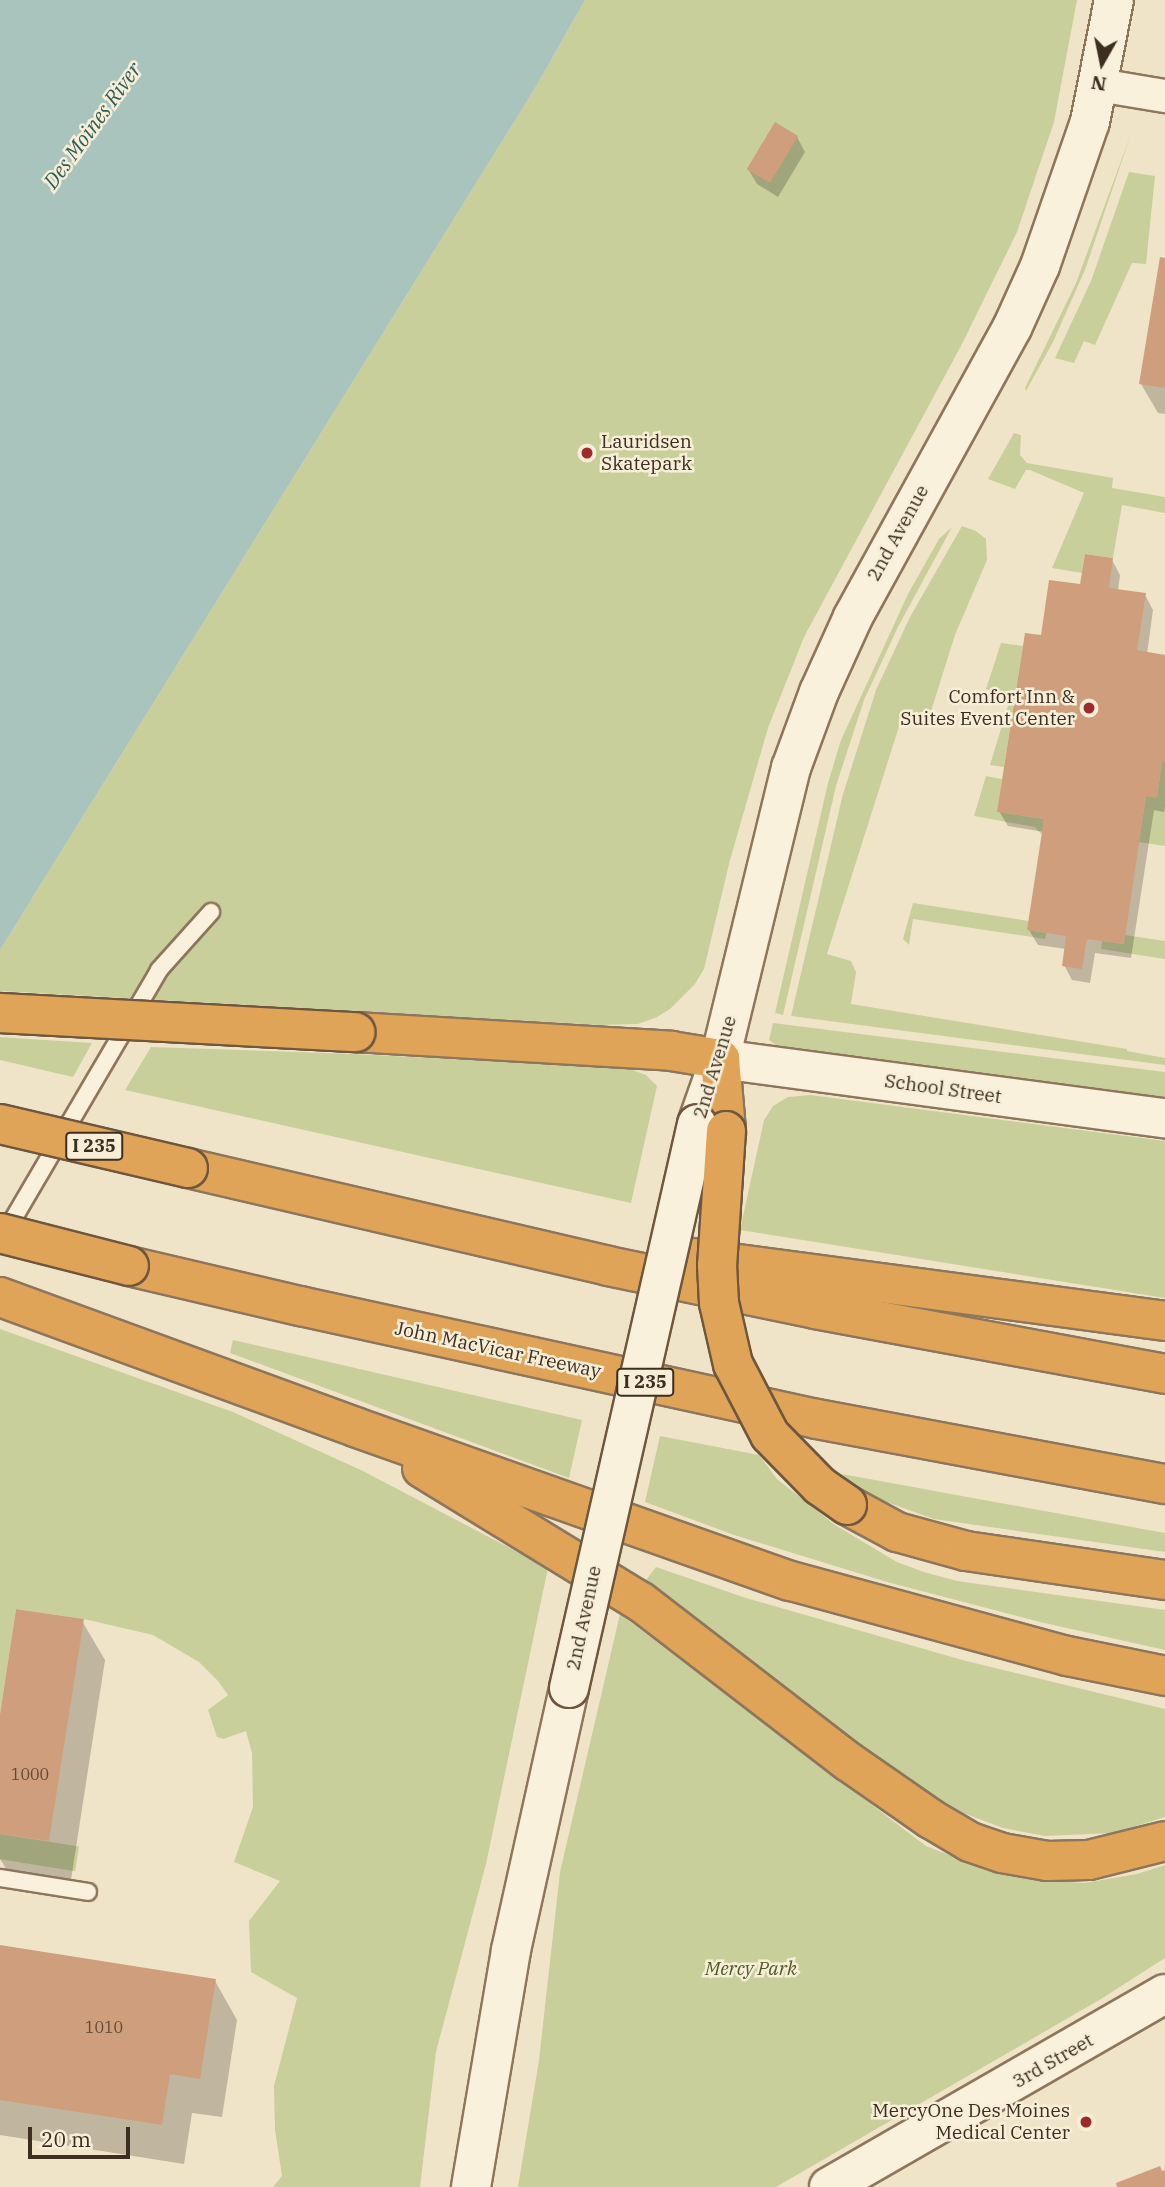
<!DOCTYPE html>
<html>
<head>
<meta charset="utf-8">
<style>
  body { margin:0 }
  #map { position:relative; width:1165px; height:2187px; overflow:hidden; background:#f0e4c8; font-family:"IBM Plex Serif",serif }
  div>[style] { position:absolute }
  .green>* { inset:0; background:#c9cf9b; transform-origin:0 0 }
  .water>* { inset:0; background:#a9c4bc }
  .shadow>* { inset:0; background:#0003 }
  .building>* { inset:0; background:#cf9f7d; transform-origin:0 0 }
  .roads { filter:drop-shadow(2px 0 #8d765c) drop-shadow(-2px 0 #8d765c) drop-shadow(0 2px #8d765c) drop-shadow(0 -2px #8d765c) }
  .service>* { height:16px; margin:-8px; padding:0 8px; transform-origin:8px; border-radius:8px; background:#faf1dc }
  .minor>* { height:32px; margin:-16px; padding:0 16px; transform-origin:16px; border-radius:16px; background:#faf1dc }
  .secondary>* { height:38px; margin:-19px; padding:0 19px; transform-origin:19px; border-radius:19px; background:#faf1dc }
  .motorway>* { height:38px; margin:-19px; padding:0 19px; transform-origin:19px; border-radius:19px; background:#e0a458 }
  .bridges { filter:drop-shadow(2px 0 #6f573f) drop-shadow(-2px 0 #6f573f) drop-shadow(0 2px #6f573f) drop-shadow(0 -2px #6f573f) }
  .secondary-bridge>* { height:38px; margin:-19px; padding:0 19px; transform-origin:19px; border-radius:19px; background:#faf1dc }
  .motorway-bridge>* { height:38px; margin:-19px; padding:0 19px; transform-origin:19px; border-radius:19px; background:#e0a458 }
  .dots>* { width:19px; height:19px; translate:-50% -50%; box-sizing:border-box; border:4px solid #f7eed8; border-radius:50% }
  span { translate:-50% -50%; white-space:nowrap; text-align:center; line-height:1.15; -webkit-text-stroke:5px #f7eed8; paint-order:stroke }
  .number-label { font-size:16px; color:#624a37 }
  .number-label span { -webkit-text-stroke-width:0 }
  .shield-label span { padding:2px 5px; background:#f7eed8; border:2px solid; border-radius:5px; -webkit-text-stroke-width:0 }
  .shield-label { font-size:18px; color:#3d2e20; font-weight:700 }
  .poi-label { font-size:19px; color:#3d2e20 }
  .left { translate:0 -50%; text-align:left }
  .right { translate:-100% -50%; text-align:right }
  .street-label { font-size:19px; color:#3d2e20 }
  .park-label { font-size:19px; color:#4d5a26; font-style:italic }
  .water-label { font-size:21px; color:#2f5d5a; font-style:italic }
  .north { position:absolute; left:1067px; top:28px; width:70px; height:70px; -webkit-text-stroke:5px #f7eed8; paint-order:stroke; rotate:189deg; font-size:19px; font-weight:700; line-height:28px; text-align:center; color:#3d2e20 }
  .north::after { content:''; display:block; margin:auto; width:24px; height:32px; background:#3d2e20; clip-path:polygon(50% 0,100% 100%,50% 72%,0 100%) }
  .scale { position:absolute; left:28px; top:2127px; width:102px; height:32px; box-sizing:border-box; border:4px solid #3d2e20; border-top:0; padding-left:9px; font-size:21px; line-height:24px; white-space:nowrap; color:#3d2e20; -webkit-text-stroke:5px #f7eed8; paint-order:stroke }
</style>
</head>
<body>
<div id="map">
  <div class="green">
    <i style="clip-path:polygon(585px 0,1077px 0,1054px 122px,1017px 232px,962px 344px,804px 637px,768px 728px,730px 860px,704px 969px,695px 984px,670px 1009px,657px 1017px,638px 1024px,599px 1025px,0 991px,0 950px,537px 85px)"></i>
    <i style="clip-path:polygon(1131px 134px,1085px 270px,1053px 342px,1026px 391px,1025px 388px,1076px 283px)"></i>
    <i style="clip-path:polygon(1129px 172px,1155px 176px,1146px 264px,1132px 263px,1095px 345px,1084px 341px,1074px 363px,1055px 358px,1091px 281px)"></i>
    <i style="clip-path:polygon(1014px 433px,1021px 435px,1020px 455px,1027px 463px,1113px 478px,1112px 488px,1165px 497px,1165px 513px,1122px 505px,1113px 558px,1085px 554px,1082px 573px,1052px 568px,1084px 493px,1030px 470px,1026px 470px,1015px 489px,988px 479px)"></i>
    <i style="clip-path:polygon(962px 526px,976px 531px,986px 539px,987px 560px,955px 635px,927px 724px,902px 717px,827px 954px,851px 961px,856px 972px,851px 1004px,1127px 1049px,1127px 1051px,1165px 1058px,1165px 1065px,791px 1016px,843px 794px,876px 690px,910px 617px)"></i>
    <i style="clip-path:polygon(952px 527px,898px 627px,864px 700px,836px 786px,783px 1015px,775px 1013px,828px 783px,841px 740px,908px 594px,939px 539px)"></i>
    <i style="clip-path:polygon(1001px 643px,1023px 646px,1004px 767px,990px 765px,1010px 699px,986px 689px)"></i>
    <i style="clip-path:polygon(1162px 762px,1165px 762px,1165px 846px,1139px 842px,1146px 796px,1157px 797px)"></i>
    <i style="clip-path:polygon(986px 776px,1002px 779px,998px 812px,1044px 819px,1042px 835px,1035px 827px,974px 816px)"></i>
    <i style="clip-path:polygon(913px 903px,1029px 921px,1028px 930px,1046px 933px,1045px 939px,913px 919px,909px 945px,903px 939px)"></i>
    <i style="clip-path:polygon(1125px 935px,1165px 941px,1165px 959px,1101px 949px,1102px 941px,1123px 944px)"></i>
    <i style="clip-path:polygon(773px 1023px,1165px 1072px,1165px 1097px,776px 1045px,769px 1040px)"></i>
    <i style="clip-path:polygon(0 1037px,92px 1043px,73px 1077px,0 1060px)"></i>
    <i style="clip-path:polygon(151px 1047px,354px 1054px,627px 1068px,646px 1075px,657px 1086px,631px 1203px,125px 1090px)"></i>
    <i style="clip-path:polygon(810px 1095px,1165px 1141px,1165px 1298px,740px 1230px,764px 1120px,773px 1106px,788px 1097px)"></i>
    <i style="clip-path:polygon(0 1329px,233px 1412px,363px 1471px,548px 1568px,486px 1864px,436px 2052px,420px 2187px,273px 2187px,282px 2176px,275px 2130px,274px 2086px,297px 1998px,251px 1972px,249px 1921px,280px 1881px,234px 1862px,253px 1807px,252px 1753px,246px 1731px,223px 1739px,217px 1737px,208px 1710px,228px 1695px,218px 1681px,199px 1662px,153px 1635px,84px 1619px,16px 1609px,0 1714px)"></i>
    <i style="clip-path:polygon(233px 1340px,582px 1420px,569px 1478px,230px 1353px)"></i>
    <i style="clip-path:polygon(660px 1436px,759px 1455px,777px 1479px,835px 1525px,897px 1562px,924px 1572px,957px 1581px,1165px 1610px,1165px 1650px,1040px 1622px,887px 1582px,734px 1535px,645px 1502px)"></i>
    <i style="clip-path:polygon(842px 1474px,1165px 1533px,1165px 1552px,934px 1519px,881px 1500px,860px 1489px)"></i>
    <i style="clip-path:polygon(656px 1567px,746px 1598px,966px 1661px,1165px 1709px,1165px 1817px,1113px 1833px,1045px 1836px,1003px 1828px,963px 1813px,898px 1773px,646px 1580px)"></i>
    <i style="clip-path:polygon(620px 1614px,926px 1846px,979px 1867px,1039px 1880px,1084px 1883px,1137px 1874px,1165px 1865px,1165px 1958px,1101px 1999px,776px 2187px,518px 2187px,539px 2060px,560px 1872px)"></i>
    <i style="left:0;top:1834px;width:80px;height:25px;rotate:9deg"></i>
  </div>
  <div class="water">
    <i style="clip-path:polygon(0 0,585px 0,537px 85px,0 950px)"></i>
  </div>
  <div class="shadow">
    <i style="clip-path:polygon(797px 137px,805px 152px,778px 197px,757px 184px,748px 169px)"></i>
    <i style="clip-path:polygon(1165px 260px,1165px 414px,1158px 413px,1141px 384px)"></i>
    <i style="clip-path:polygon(1112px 560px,1120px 575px,1118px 591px,1145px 595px,1153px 610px,1147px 654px,1165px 656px,1165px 807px,1164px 812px,1154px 810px,1131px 958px,1095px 953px,1090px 983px,1072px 980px,1064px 965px,1066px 949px,1038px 945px,1029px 930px,1044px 832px,1008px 826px,999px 811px,1043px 637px,1082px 586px)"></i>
    <i style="clip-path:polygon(82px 1621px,105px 1660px,71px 1880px,7px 1870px,0 1859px,0 1726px)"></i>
    <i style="clip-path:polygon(0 1947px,215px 1981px,237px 2020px,222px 2117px,192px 2113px,184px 2164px,0 2135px)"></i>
  </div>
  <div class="building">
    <i style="left:775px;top:122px;width:27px;height:55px;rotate:31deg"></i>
    <i style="clip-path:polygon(1160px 257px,1165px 258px,1165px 388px,1139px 384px)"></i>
    <i style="clip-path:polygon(1085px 554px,1113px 558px,1109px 588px,1146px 593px,1137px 650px,1165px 655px,1165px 762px,1162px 762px,1157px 798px,1146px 796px,1124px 944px,1087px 939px,1082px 969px,1062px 966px,1066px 936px,1027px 930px,1044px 819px,997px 812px,1025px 633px,1041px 635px,1049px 580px,1080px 584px)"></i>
    <i style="clip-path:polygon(16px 1609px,84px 1619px,49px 1841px,0 1834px,0 1714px)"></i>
    <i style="clip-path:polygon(0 1945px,216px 1979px,200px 2079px,170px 2074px,162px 2125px,0 2100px)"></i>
    <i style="clip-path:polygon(1160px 2166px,1162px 2171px,1165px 2170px,1165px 2187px,1117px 2187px,1116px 2183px)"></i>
  </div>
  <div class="roads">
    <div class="service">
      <i style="left:5px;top:1233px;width:305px;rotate:-59.6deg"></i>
      <i style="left:159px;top:970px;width:78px;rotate:-48.1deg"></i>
      <i style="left:0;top:1878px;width:89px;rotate:9deg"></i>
    </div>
    <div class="minor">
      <i style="left:1099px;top:85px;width:67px;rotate:9.5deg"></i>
    </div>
    <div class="secondary">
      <i style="left:720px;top:1059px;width:449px;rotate:7.6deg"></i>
      <i style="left:697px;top:1124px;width:69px;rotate:-70.5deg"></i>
      <i style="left:720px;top:1059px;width:300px;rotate:-76.3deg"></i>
      <i style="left:791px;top:768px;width:81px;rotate:-69.8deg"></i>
      <i style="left:819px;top:692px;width:82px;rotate:-65.6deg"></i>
      <i style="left:853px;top:617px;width:330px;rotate:-61.2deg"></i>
      <i style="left:1012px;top:328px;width:68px;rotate:-65.7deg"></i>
      <i style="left:1040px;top:266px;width:152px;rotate:-70.9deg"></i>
      <i style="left:1090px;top:122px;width:124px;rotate:-78.9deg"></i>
      <i style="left:471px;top:2187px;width:240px;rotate:-80.4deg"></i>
      <i style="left:511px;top:1950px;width:268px;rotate:-77.5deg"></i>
      <i style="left:829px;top:2187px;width:387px;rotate:-29.9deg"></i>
    </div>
    <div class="motorway">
      <i style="left:355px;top:1032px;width:317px;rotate:3.4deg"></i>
      <i style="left:671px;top:1051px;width:50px;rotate:9.3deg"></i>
      <i style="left:720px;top:1059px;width:72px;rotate:85.2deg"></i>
      <i style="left:188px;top:1168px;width:431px;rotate:13.1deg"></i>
      <i style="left:608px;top:1266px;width:211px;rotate:11.7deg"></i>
      <i style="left:815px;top:1309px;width:356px;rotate:10.5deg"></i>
      <i style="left:686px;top:1257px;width:483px;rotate:7.6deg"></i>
      <i style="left:129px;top:1266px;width:176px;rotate:13.2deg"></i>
      <i style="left:300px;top:1306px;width:529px;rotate:12.33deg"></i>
      <i style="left:817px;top:1419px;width:354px;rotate:10.6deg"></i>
      <i style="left:0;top:1297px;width:378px;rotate:20.1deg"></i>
      <i style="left:355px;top:1427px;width:462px;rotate:19.5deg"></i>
      <i style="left:791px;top:1581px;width:286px;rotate:15.2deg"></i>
      <i style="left:1067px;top:1656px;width:100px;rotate:11.5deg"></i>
      <i style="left:422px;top:1468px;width:257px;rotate:31.5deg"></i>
      <i style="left:641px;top:1602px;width:262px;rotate:37.6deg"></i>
      <i style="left:849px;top:1762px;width:100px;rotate:34.8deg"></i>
      <i style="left:931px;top:1819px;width:45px;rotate:30.5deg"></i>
      <i style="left:970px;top:1842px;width:34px;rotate:19deg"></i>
      <i style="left:1002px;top:1853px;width:46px;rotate:10.1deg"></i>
      <i style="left:1047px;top:1861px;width:42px;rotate:-1.4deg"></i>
      <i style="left:1089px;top:1860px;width:78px;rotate:-14deg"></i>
      <i style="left:847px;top:1505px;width:57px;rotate:28.4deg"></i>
      <i style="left:897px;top:1532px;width:72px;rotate:15.4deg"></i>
      <i style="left:966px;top:1551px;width:201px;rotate:8.3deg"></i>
    </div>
  </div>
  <div class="bridges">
    <div class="secondary-bridge">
      <i style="left:569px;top:1688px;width:578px;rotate:-77.21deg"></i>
    </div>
    <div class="motorway-bridge">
      <i style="left:0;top:1013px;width:356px;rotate:3.1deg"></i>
      <i style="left:0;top:1124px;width:193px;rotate:13.2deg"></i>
      <i style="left:726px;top:1131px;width:134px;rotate:93.8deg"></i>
      <i style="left:717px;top:1265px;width:38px;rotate:87deg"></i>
      <i style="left:719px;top:1303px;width:63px;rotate:77.1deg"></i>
      <i style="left:733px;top:1364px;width:80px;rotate:62.5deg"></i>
      <i style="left:770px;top:1435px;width:71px;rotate:45.6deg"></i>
      <i style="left:820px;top:1486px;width:33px;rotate:35deg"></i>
      <i style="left:0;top:1233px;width:133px;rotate:14.3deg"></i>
    </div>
  </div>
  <div class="dots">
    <i style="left:587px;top:453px;background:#9e2a2b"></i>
    <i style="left:1089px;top:708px;background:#9e2a2b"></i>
    <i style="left:1086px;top:2122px;background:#9e2a2b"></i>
  </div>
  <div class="number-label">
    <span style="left:30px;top:1774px">1000</span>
    <span style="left:104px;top:2027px">1010</span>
  </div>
  <div class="shield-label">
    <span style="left:94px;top:1146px">I 235</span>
    <span style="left:645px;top:1382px">I 235</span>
  </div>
  <div class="poi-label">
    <span class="left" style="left:601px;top:453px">Lauridsen<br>Skatepark</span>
    <span class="right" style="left:1075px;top:708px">Comfort Inn &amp;<br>Suites Event Center</span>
    <span class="right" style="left:1070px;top:2122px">MercyOne Des Moines<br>Medical Center</span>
  </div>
  <div class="street-label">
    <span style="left:898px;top:533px;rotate:-61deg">2nd Avenue</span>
    <span style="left:715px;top:1067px;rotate:-73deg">2nd Avenue</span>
    <span style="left:943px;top:1089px;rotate:8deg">School Street</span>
    <span style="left:498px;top:1350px;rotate:12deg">John MacVicar Freeway</span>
    <span style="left:584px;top:1618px;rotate:-78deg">2nd Avenue</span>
    <span style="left:1053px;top:2061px;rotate:-30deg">3rd Street</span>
  </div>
  <div class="park-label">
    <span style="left:751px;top:1969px">Mercy Park</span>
  </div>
  <div class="water-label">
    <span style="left:92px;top:125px;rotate:-54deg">Des Moines River</span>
  </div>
  <div class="north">N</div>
  <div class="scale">20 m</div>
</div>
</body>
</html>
